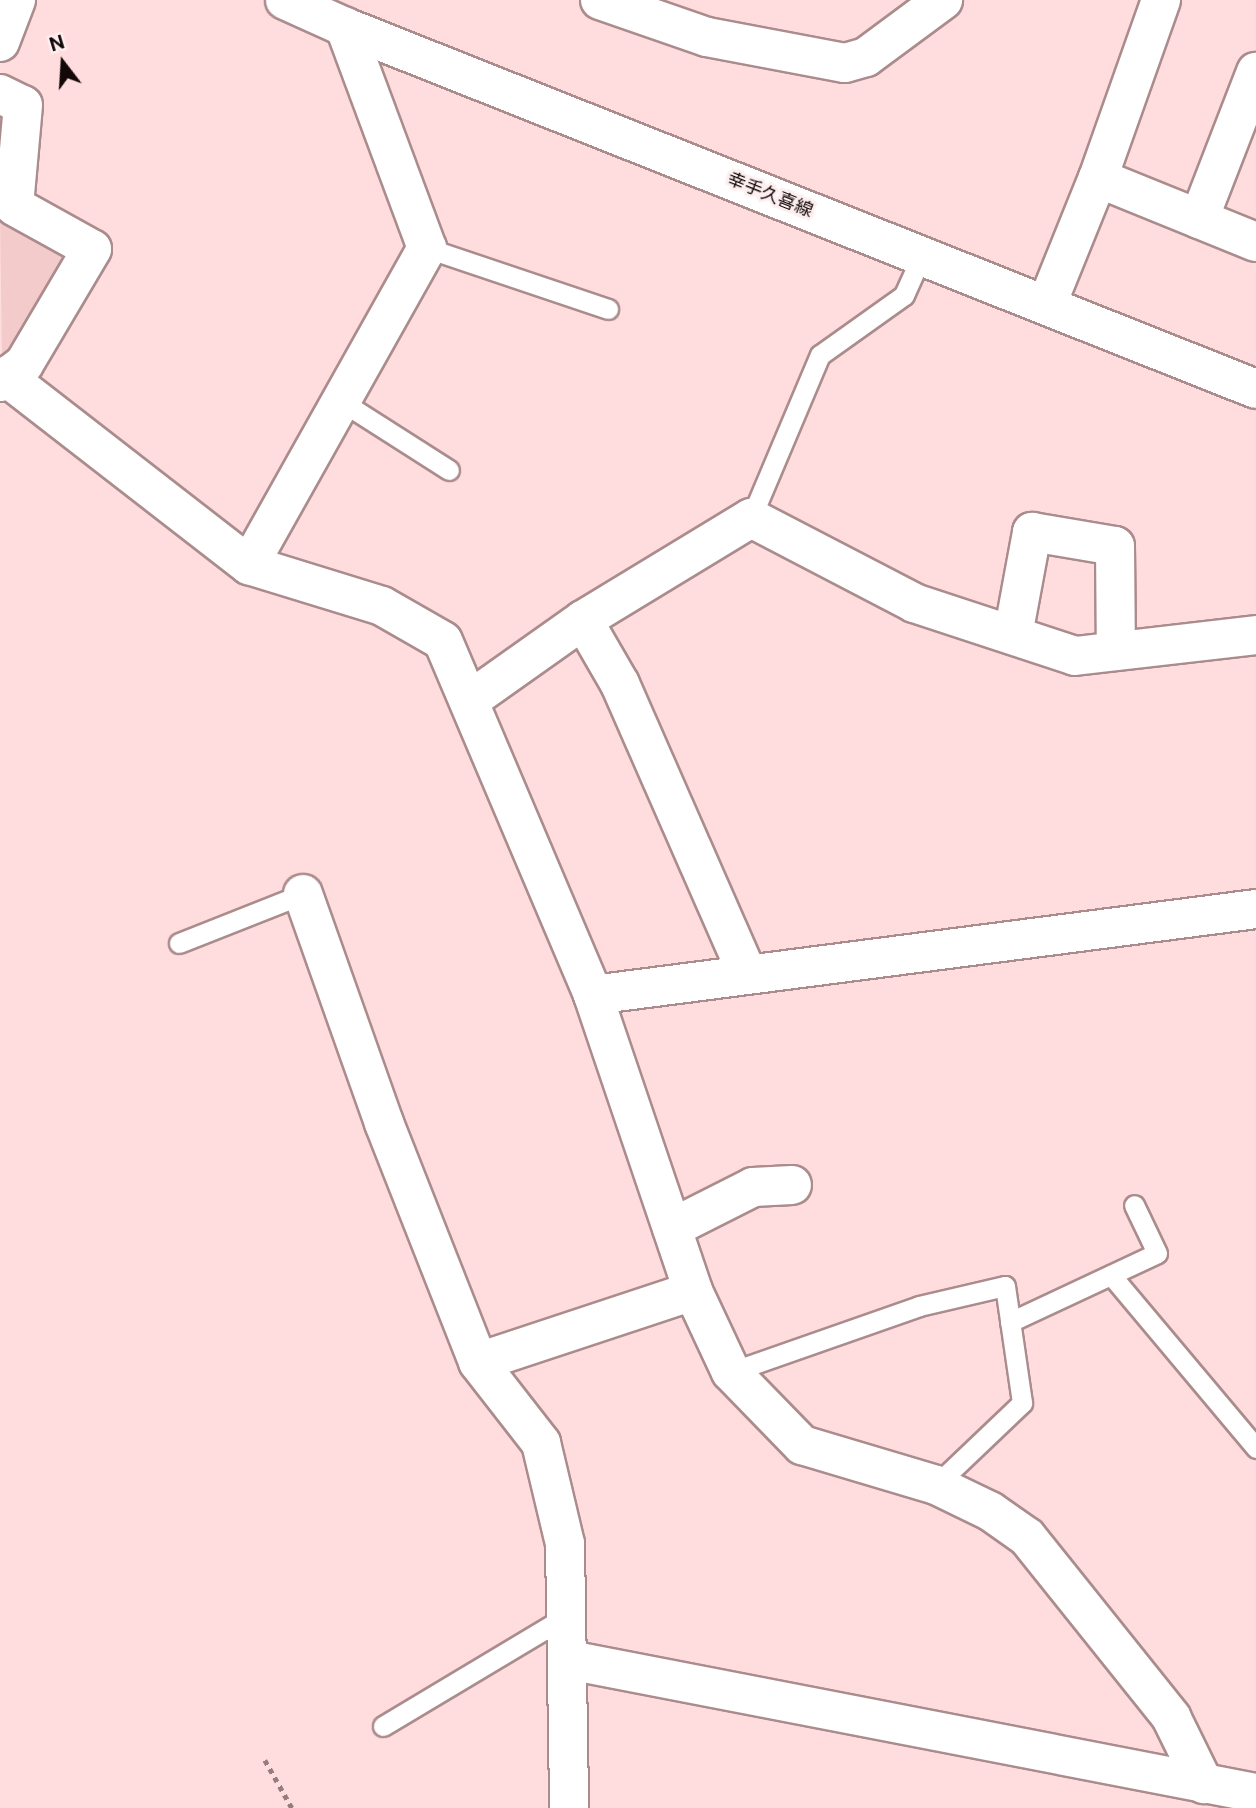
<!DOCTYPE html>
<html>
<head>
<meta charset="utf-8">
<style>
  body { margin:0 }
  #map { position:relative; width:1256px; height:1808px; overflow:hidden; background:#ffdcdd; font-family:"Public Sans","Noto Sans JP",sans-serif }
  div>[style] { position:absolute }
  .built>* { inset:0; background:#f4cbcb }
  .path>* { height:4.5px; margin-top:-2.25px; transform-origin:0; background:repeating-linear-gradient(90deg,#957d7d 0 5px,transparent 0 10px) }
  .roads { filter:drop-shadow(2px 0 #ab8c8d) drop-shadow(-2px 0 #ab8c8d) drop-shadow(0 2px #ab8c8d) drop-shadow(0 -2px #ab8c8d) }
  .service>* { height:19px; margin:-9.5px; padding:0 9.5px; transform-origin:9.5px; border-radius:9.5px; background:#fff }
  .minor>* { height:38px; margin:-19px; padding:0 19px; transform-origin:19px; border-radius:19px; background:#fff }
  .tertiary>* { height:38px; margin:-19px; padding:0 19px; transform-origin:19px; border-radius:19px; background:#fff }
  .secondary>* { height:38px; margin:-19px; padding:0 19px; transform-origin:19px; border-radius:19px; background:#fff }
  span { translate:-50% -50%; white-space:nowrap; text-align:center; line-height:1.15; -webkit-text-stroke:6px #fdefef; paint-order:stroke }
  .street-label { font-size:18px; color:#130808 }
  .north { position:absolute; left:28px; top:28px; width:70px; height:70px; -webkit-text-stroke:5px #fdefef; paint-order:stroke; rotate:343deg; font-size:19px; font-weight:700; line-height:28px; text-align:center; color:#130808 }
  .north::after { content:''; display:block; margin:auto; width:24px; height:32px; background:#130808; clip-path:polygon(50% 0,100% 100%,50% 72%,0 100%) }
</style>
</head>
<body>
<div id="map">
  <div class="built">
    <i style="clip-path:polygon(0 213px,62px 249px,68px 268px,22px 350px,2px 359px)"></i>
  </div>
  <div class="path">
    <i style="left:265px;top:1760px;width:55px;rotate:60.6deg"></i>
  </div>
  <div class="roads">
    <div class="service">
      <i style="left:427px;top:248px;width:191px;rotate:18.6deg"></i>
      <i style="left:341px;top:401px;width:128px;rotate:32.6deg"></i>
      <i style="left:751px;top:518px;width:177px;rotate:-67.1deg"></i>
      <i style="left:820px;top:355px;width:103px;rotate:-35.5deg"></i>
      <i style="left:904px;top:295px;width:44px;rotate:-65.8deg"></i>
      <i style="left:179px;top:943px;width:133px;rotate:-21.6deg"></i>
      <i style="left:1111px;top:1275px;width:226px;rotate:50deg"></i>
      <i style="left:1010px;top:1322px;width:162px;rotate:-25.1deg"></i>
      <i style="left:1157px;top:1253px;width:53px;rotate:-115.6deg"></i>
      <i style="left:731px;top:1372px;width:199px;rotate:-19.3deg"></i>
      <i style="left:919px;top:1306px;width:88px;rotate:-13.1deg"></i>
      <i style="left:1005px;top:1286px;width:118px;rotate:81.7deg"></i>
      <i style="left:1022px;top:1403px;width:119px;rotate:136.4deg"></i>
      <i style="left:383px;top:1726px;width:214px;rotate:-30.9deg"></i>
    </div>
    <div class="minor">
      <i style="left:600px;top:0;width:113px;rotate:19.1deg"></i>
      <i style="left:707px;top:37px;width:140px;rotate:10.7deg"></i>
      <i style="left:845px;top:63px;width:22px;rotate:-16deg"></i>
      <i style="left:866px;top:57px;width:96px;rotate:-36.5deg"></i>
      <i style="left:0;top:42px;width:45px;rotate:-69.1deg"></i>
      <i style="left:0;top:94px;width:25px;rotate:26deg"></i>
      <i style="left:23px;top:105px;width:101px;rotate:95.1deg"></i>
      <i style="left:14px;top:206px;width:89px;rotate:28.9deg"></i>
      <i style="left:92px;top:249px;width:134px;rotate:120.6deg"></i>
      <i style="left:24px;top:364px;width:30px;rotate:143deg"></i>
      <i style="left:1098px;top:178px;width:170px;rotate:22.1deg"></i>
      <i style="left:1199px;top:219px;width:158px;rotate:-68.8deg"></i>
      <i style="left:5px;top:376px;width:309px;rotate:37.8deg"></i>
      <i style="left:249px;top:565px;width:139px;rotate:17.1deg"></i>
      <i style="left:382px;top:606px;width:70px;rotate:29.8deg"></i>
      <i style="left:443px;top:641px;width:384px;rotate:67deg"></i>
      <i style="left:593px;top:995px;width:312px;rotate:71.3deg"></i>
      <i style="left:693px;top:1291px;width:226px;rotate:161.7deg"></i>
      <i style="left:249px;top:565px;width:364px;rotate:-60.7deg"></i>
      <i style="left:427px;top:248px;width:236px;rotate:-110.4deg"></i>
      <i style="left:583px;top:620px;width:74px;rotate:60deg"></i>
      <i style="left:620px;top:684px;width:317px;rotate:66.3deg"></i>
      <i style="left:1013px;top:635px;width:105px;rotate:-79.5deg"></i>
      <i style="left:1032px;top:532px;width:84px;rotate:9.6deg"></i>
      <i style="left:1115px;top:546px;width:105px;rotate:89.5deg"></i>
      <i style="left:470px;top:700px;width:138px;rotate:-35.3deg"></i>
      <i style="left:583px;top:620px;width:197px;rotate:-31.3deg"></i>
      <i style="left:751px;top:518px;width:184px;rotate:27.5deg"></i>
      <i style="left:914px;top:603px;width:169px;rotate:18.2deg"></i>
      <i style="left:1075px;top:656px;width:182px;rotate:-6.6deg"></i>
      <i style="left:303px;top:894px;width:243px;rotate:70.5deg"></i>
      <i style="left:384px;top:1123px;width:257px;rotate:68.5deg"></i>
      <i style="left:478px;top:1362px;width:103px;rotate:52.1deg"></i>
      <i style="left:541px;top:1443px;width:104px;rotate:76.6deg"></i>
      <i style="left:565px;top:1544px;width:264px;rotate:89.1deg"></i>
      <i style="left:593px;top:995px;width:669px;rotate:-7.39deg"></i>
      <i style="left:672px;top:1228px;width:91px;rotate:-26.8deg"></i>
      <i style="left:753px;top:1187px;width:39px;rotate:-3deg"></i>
      <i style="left:693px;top:1291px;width:89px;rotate:64.9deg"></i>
      <i style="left:731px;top:1372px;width:102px;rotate:45.8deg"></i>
      <i style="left:802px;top:1445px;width:140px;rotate:16.6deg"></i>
      <i style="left:936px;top:1485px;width:60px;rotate:25.7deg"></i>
      <i style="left:990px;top:1511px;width:45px;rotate:35.1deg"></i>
      <i style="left:1027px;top:1537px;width:231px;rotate:51.3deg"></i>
      <i style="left:1171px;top:1717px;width:75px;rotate:63.8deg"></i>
      <i style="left:569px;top:1660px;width:700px;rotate:10.96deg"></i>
    </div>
    <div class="tertiary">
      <i style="left:1047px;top:304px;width:136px;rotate:-68deg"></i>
      <i style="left:1098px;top:178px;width:189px;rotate:-70.5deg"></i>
    </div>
    <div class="secondary">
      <i style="left:285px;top:0;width:66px;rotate:24.2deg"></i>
      <i style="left:345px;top:27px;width:980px;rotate:21.67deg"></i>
    </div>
  </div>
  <div class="street-label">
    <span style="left:770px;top:195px;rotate:22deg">幸手久喜線</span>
  </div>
  <div class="north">N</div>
</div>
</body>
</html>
